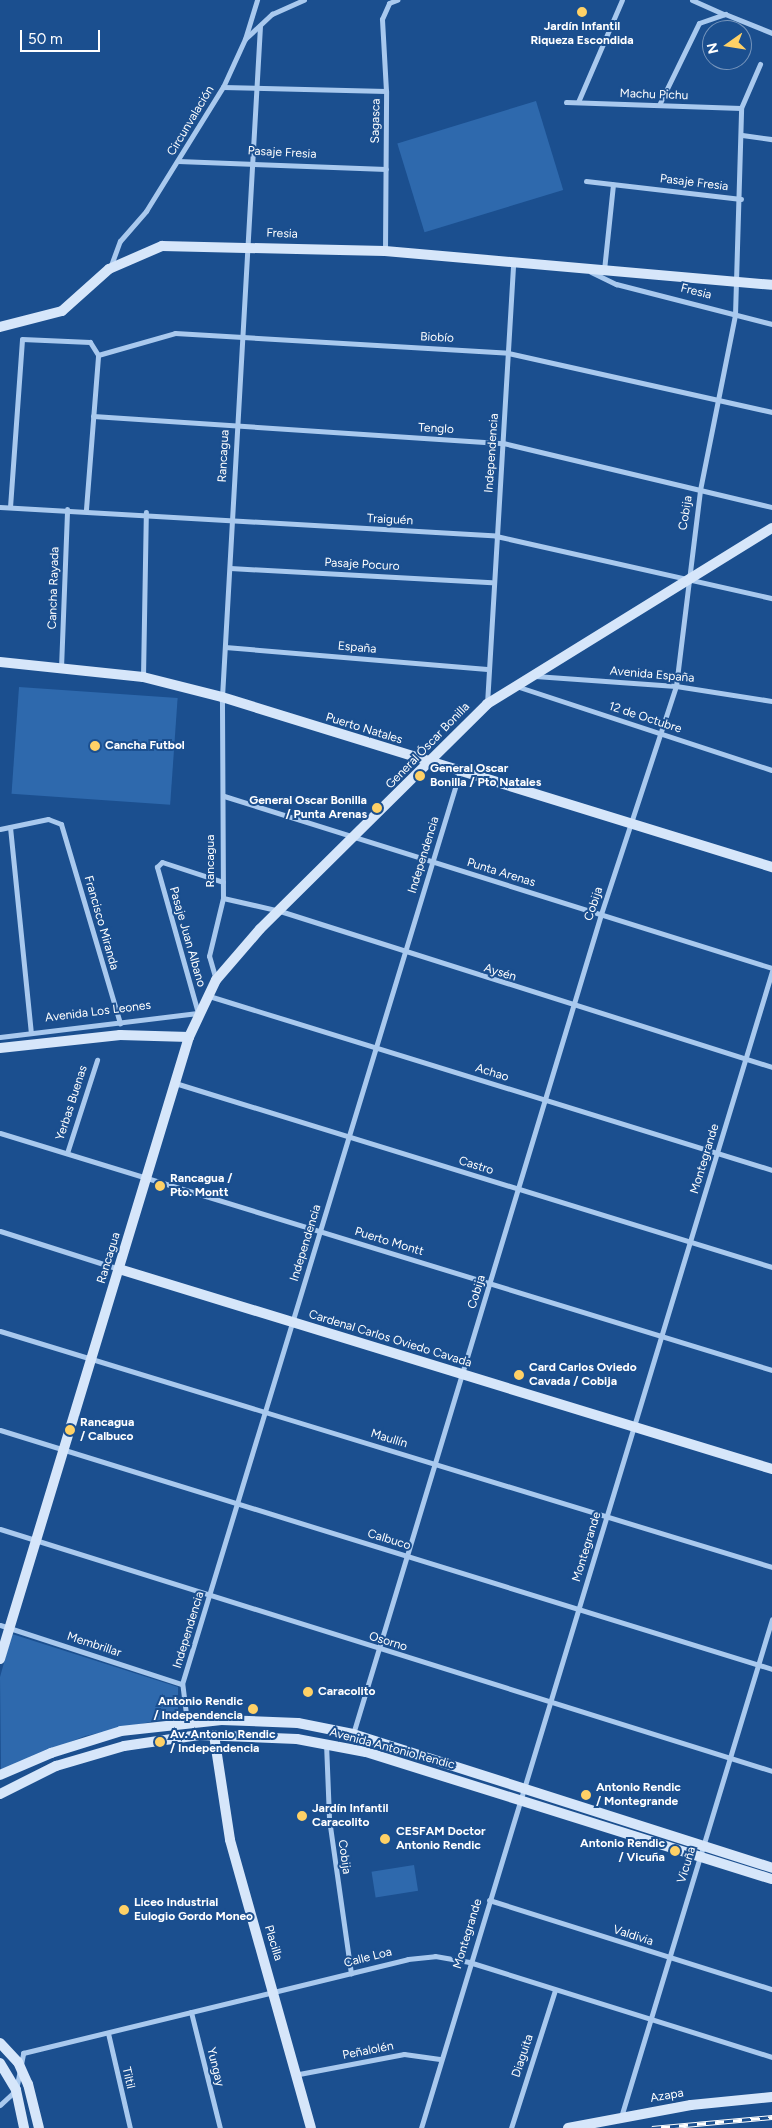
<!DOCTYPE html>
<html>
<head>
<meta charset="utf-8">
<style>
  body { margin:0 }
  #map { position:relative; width:772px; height:2128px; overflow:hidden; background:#1b4f8f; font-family:Figtree,sans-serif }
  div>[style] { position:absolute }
  .green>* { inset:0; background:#2e69ad; transform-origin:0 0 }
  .street>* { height:5px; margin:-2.5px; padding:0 2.5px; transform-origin:2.5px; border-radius:2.5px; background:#a9c9ee }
  .secondary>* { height:10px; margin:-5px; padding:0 5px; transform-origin:5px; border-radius:5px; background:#d6e6fa }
  .rail>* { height:5px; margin-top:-2.5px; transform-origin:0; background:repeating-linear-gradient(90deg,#1b4f8f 0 9px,#fff 0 18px); box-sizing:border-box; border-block:1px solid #fff }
  .dots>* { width:14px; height:14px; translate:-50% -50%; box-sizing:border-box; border:2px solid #1b4f8f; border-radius:50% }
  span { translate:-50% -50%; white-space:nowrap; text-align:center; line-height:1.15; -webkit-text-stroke:4px #1b4f8f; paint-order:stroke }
  .poi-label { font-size:12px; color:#fff; font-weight:700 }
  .left { translate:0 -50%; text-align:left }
  .right { translate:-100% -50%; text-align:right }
  .street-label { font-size:12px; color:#fff }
  .north { position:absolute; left:702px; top:20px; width:50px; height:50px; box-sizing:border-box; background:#1b4f8f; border:1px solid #7695bc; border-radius:50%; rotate:257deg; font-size:14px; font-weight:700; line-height:20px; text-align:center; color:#fff }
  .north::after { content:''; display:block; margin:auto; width:18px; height:22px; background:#ffd166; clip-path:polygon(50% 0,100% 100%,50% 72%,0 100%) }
  .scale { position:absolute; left:20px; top:30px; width:80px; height:22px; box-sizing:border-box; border:2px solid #fff; border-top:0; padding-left:6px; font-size:15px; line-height:18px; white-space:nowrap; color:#fff; -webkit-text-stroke:4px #1b4f8f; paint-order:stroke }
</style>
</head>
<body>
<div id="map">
  <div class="green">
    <i style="left:536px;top:101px;width:93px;height:145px;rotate:73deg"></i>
    <i style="left:19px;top:687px;width:159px;height:107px;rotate:4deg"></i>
    <i style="clip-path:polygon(12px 1634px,178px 1687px,178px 1716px,85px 1736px,1px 1770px,0 1677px)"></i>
    <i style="left:414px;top:1865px;width:26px;height:43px;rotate:81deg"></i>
  </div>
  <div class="street">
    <i style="left:692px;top:0;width:35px;rotate:24deg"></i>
    <i style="left:245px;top:39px;width:41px;rotate:-72.9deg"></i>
    <i style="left:223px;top:87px;width:163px;rotate:1.4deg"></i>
    <i style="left:566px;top:102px;width:175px;rotate:2deg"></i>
    <i style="left:578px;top:102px;width:111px;rotate:-66.7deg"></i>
    <i style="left:659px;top:105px;width:91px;rotate:-64deg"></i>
    <i style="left:699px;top:23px;width:28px;rotate:-19deg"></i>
    <i style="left:725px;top:14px;width:51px;rotate:22deg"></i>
    <i style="left:742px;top:135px;width:30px;rotate:8deg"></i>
    <i style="left:178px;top:161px;width:208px;rotate:2.2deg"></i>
    <i style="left:586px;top:181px;width:156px;rotate:6.6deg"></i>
    <i style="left:385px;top:251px;width:160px;rotate:-89.6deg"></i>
    <i style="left:386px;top:91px;width:72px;rotate:-93.2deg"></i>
    <i style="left:382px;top:19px;width:17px;rotate:-66deg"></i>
    <i style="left:389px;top:3px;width:9px;rotate:-21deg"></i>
    <i style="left:110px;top:268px;width:29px;rotate:-70deg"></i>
    <i style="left:120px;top:241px;width:40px;rotate:-49deg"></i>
    <i style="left:146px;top:211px;width:146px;rotate:-58.2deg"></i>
    <i style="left:223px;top:87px;width:53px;rotate:-65.4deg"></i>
    <i style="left:245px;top:39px;width:37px;rotate:-43deg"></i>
    <i style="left:272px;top:14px;width:35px;rotate:-24deg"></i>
    <i style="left:604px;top:270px;width:86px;rotate:-84deg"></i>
    <i style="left:591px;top:272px;width:28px;rotate:26deg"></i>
    <i style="left:616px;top:284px;width:161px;rotate:14.4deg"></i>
    <i style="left:98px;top:355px;width:80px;rotate:-15.9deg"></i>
    <i style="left:175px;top:333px;width:334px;rotate:3.4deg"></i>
    <i style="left:508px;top:353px;width:271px;rotate:12.6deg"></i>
    <i style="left:93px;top:416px;width:411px;rotate:3.8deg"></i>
    <i style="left:503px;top:443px;width:277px;rotate:13.4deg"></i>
    <i style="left:0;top:507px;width:497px;rotate:3.3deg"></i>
    <i style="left:496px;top:536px;width:283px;rotate:12.7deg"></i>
    <i style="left:10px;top:507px;width:168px;rotate:-85.9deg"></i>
    <i style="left:22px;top:339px;width:68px;rotate:2.5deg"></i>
    <i style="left:90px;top:342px;width:15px;rotate:58deg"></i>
    <i style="left:86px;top:509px;width:154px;rotate:-85.5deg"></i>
    <i style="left:230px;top:568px;width:262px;rotate:3.1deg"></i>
    <i style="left:225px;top:647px;width:263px;rotate:4.8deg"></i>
    <i style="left:61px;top:668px;width:159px;rotate:-87.8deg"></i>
    <i style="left:535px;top:676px;width:141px;rotate:4.1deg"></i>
    <i style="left:676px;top:686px;width:97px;rotate:8.9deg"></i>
    <i style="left:143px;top:677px;width:165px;rotate:-89deg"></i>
    <i style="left:516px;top:686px;width:269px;rotate:18.2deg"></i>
    <i style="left:487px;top:704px;width:443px;rotate:-86.6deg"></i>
    <i style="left:224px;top:796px;width:574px;rotate:17.43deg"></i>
    <i style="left:10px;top:827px;width:206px;rotate:84.2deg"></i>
    <i style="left:0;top:829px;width:49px;rotate:-11.8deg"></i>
    <i style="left:48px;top:819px;width:14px;rotate:21deg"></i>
    <i style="left:61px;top:824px;width:208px;rotate:73.5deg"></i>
    <i style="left:223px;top:898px;width:58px;rotate:12.8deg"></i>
    <i style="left:280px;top:911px;width:516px;rotate:17.59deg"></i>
    <i style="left:216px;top:980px;width:25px;rotate:-106deg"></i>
    <i style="left:209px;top:956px;width:60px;rotate:-76.4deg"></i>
    <i style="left:223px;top:898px;width:201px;rotate:-90.3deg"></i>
    <i style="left:222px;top:697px;width:672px;rotate:-86.76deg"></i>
    <i style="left:209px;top:996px;width:589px;rotate:17.17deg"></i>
    <i style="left:0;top:1037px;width:199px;rotate:-6.9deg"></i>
    <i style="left:198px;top:1013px;width:152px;rotate:-105.7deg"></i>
    <i style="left:157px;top:867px;width:7px;rotate:-45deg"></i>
    <i style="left:162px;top:862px;width:64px;rotate:18.2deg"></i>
    <i style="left:175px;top:1083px;width:625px;rotate:17.13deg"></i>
    <i style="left:0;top:1133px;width:808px;rotate:17.07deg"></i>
    <i style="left:67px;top:1153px;width:98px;rotate:-72.1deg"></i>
    <i style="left:0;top:1231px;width:125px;rotate:17.7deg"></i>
    <i style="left:0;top:1331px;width:807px;rotate:17deg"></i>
    <i style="left:0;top:1430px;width:808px;rotate:17.2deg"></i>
    <i style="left:0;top:1529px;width:809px;rotate:17.4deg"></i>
    <i style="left:0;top:1625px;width:191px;rotate:18deg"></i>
    <i style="left:187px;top:1722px;width:38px;rotate:-97deg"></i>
    <i style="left:182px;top:1684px;width:954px;rotate:-73.06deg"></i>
    <i style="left:353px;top:1734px;width:857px;rotate:-73.17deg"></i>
    <i style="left:601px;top:914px;width:240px;rotate:-71.8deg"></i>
    <i style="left:676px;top:686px;width:197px;rotate:-83deg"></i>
    <i style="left:700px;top:490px;width:178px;rotate:-78.7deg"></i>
    <i style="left:735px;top:315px;width:207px;rotate:-88.3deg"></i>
    <i style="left:741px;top:108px;width:48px;rotate:-66.6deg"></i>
    <i style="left:326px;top:1743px;width:76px;rotate:87.7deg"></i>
    <i style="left:329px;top:1819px;width:156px;rotate:81.9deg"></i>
    <i style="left:489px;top:1900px;width:297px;rotate:17.5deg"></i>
    <i style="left:191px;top:2012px;width:120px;rotate:76deg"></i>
    <i style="left:108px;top:2033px;width:98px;rotate:77deg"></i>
    <i style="left:299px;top:2074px;width:107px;rotate:-10.8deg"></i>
    <i style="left:404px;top:2054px;width:36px;rotate:8deg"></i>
    <i style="left:0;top:2105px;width:22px;rotate:-43deg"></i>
    <i style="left:16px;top:2090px;width:38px;rotate:-79deg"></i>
    <i style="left:23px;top:2053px;width:396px;rotate:-13.7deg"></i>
    <i style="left:408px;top:1959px;width:27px;rotate:-6deg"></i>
    <i style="left:435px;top:1956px;width:35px;rotate:10deg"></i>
    <i style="left:469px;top:1962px;width:318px;rotate:17.4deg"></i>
    <i style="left:621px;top:2117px;width:520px;rotate:-73.13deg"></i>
    <i style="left:421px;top:2128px;width:1209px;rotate:-73.12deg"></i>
    <i style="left:511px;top:2128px;width:145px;rotate:-72.3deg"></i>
  </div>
  <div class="secondary">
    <i style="left:0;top:327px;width:64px;rotate:-14.5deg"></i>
    <i style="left:62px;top:311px;width:63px;rotate:-41.8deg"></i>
    <i style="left:109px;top:269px;width:58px;rotate:-23.5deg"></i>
    <i style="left:162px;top:246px;width:223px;rotate:1.3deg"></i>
    <i style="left:385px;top:251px;width:388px;rotate:5deg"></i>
    <i style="left:0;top:662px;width:144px;rotate:6deg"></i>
    <i style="left:143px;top:677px;width:81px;rotate:14.2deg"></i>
    <i style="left:222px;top:697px;width:576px;rotate:17.18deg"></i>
    <i style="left:0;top:1048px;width:121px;rotate:-6.2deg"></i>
    <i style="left:120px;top:1035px;width:69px;rotate:1.7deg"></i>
    <i style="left:119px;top:1269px;width:683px;rotate:17.03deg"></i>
    <i style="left:0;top:1659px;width:650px;rotate:-73.1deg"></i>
    <i style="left:189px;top:1037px;width:63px;rotate:-64.7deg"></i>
    <i style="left:216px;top:980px;width:67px;rotate:-49.2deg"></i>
    <i style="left:260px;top:929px;width:320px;rotate:-44.7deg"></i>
    <i style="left:487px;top:704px;width:335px;rotate:-31.7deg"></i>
    <i style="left:214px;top:1735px;width:106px;rotate:81.3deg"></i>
    <i style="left:230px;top:1840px;width:299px;rotate:74.3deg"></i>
    <i style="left:0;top:1775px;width:56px;rotate:-23.3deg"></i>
    <i style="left:51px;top:1753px;width:73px;rotate:-17.4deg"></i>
    <i style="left:121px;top:1731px;width:101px;rotate:-6.3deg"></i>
    <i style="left:221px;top:1720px;width:77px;rotate:2.2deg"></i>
    <i style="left:298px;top:1723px;width:56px;rotate:11.3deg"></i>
    <i style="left:353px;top:1734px;width:440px;rotate:17.7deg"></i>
    <i style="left:0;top:1794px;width:63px;rotate:-26.6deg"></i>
    <i style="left:56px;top:1766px;width:71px;rotate:-16.4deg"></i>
    <i style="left:124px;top:1746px;width:76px;rotate:-8.3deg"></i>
    <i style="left:199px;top:1735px;width:98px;rotate:2.3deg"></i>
    <i style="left:297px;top:1739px;width:70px;rotate:10.7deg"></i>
    <i style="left:366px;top:1752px;width:425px;rotate:17.4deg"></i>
    <i style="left:0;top:2043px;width:26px;rotate:47deg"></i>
    <i style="left:18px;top:2062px;width:24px;rotate:66deg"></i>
    <i style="left:28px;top:2084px;width:45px;rotate:76deg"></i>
    <i style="left:0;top:2063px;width:31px;rotate:59deg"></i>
    <i style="left:16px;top:2090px;width:39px;rotate:78deg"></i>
    <i style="left:568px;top:2128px;width:125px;rotate:-10.6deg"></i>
    <i style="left:691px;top:2105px;width:81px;rotate:-5.6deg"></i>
  </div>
  <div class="rail">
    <i style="left:652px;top:2128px;width:121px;rotate:-5.2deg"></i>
  </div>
  <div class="dots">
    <i style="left:582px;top:12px;background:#ffd166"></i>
    <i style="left:95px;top:746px;background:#ffd166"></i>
    <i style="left:420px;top:776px;background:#ffd166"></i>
    <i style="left:377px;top:808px;background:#ffd166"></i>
    <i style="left:160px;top:1186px;background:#ffd166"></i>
    <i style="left:519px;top:1375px;background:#ffd166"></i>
    <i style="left:70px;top:1430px;background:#ffd166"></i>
    <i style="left:308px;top:1692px;background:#ffd166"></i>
    <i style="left:253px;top:1709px;background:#ffd166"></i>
    <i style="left:160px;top:1742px;background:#ffd166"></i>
    <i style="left:586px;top:1795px;background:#ffd166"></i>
    <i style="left:302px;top:1816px;background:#ffd166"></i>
    <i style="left:385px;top:1839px;background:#ffd166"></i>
    <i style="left:675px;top:1851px;background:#ffd166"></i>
    <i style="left:124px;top:1910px;background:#ffd166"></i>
  </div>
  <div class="poi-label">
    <span style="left:582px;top:34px">Jardín Infantil<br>Riqueza Escondida</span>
    <span class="left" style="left:105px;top:746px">Cancha Futbol</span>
    <span class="left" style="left:430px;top:776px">General Oscar<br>Bonilla / Pto Natales</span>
    <span class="right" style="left:367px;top:808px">General Oscar Bonilla<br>/ Punta Arenas</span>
    <span class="left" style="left:170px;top:1186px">Rancagua /<br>Pto. Montt</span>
    <span class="left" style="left:529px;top:1375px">Card Carlos Oviedo<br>Cavada / Cobija</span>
    <span class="left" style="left:80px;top:1430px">Rancagua<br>/ Calbuco</span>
    <span class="left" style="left:318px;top:1692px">Caracolito</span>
    <span class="right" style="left:243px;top:1709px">Antonio Rendic<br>/ Independencia</span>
    <span class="left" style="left:170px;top:1742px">Av. Antonio Rendic<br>/ Independencia</span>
    <span class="left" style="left:596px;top:1795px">Antonio Rendic<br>/ Montegrande</span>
    <span class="left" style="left:312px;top:1816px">Jardín Infantil<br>Caracolito</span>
    <span class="left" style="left:396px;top:1839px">CESFAM Doctor<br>Antonio Rendic</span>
    <span class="right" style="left:665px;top:1851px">Antonio Rendic<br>/ Vicuña</span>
    <span class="left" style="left:134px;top:1910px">Liceo Industrial<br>Eulogio Gordo Moneo</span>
  </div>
  <div class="street-label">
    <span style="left:654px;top:95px;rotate:2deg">Machu Pichu</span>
    <span style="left:191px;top:121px;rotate:-59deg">Circunvalación</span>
    <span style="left:376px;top:121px;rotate:-89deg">Sagasca</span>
    <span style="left:282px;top:153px;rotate:3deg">Pasaje Fresia</span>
    <span style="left:694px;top:183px;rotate:7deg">Pasaje Fresia</span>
    <span style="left:282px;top:234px;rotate:2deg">Fresia</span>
    <span style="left:696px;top:292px;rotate:14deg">Fresia</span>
    <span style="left:437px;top:338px;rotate:3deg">Biobío</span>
    <span style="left:436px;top:429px;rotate:3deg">Tenglo</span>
    <span style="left:492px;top:453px;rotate:-86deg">Independencia</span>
    <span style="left:224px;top:456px;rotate:-87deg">Rancagua</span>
    <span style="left:686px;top:513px;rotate:-81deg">Cobija</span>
    <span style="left:390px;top:520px;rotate:3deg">Traiguén</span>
    <span style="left:362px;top:565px;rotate:3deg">Pasaje Pocuro</span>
    <span style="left:54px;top:588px;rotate:-88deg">Cancha Rayada</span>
    <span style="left:357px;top:648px;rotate:5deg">España</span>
    <span style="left:652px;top:675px;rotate:5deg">Avenida España</span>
    <span style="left:645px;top:718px;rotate:18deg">12 de Octubre</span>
    <span style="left:364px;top:729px;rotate:17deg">Puerto Natales</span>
    <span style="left:428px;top:746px;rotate:-46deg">General Óscar Bonilla</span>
    <span style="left:424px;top:855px;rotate:-73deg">Independencia</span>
    <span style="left:211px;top:861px;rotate:-90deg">Rancagua</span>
    <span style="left:501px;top:873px;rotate:17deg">Punta Arenas</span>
    <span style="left:594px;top:904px;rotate:-72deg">Cobija</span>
    <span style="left:101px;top:923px;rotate:74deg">Francisco Miranda</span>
    <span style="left:187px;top:937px;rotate:74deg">Pasaje Juan Albano</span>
    <span style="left:500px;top:973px;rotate:17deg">Aysén</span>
    <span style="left:98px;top:1012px;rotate:-7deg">Avenida Los Leones</span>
    <span style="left:492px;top:1073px;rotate:17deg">Achao</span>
    <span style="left:72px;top:1103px;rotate:-72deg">Yerbas Buenas</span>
    <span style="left:705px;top:1159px;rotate:-73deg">Montegrande</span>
    <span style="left:476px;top:1166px;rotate:17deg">Castro</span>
    <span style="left:389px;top:1242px;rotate:17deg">Puerto Montt</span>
    <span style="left:306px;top:1243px;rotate:-73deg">Independencia</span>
    <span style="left:109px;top:1258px;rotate:-73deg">Rancagua</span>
    <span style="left:477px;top:1292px;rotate:-73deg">Cobija</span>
    <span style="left:390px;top:1339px;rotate:17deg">Cardenal Carlos Oviedo Cavada</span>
    <span style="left:389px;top:1439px;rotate:17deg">Maullín</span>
    <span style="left:389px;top:1540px;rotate:17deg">Calbuco</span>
    <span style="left:587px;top:1547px;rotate:-73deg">Montegrande</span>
    <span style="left:189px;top:1630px;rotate:-73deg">Independencia</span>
    <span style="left:388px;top:1642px;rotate:17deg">Osorno</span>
    <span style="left:94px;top:1645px;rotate:18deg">Membrillar</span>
    <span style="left:392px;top:1749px;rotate:15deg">Avenida Antonio Rendic</span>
    <span style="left:344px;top:1857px;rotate:82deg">Cobija</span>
    <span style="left:687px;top:1865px;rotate:-73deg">Vicuña</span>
    <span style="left:468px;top:1934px;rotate:-73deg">Montegrande</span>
    <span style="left:633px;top:1936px;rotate:18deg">Valdivia</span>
    <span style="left:273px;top:1943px;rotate:73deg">Placilla</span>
    <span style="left:368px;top:1958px;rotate:-14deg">Calle Loa</span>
    <span style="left:368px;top:2051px;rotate:-11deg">Peñalolén</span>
    <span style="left:523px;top:2056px;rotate:-72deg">Diaguita</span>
    <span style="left:215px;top:2067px;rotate:76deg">Yungay</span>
    <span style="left:128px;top:2078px;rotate:77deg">Tiltil</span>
    <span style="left:667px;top:2096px;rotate:-10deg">Azapa</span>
  </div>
  <div class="north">N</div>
  <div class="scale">50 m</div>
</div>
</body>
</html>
